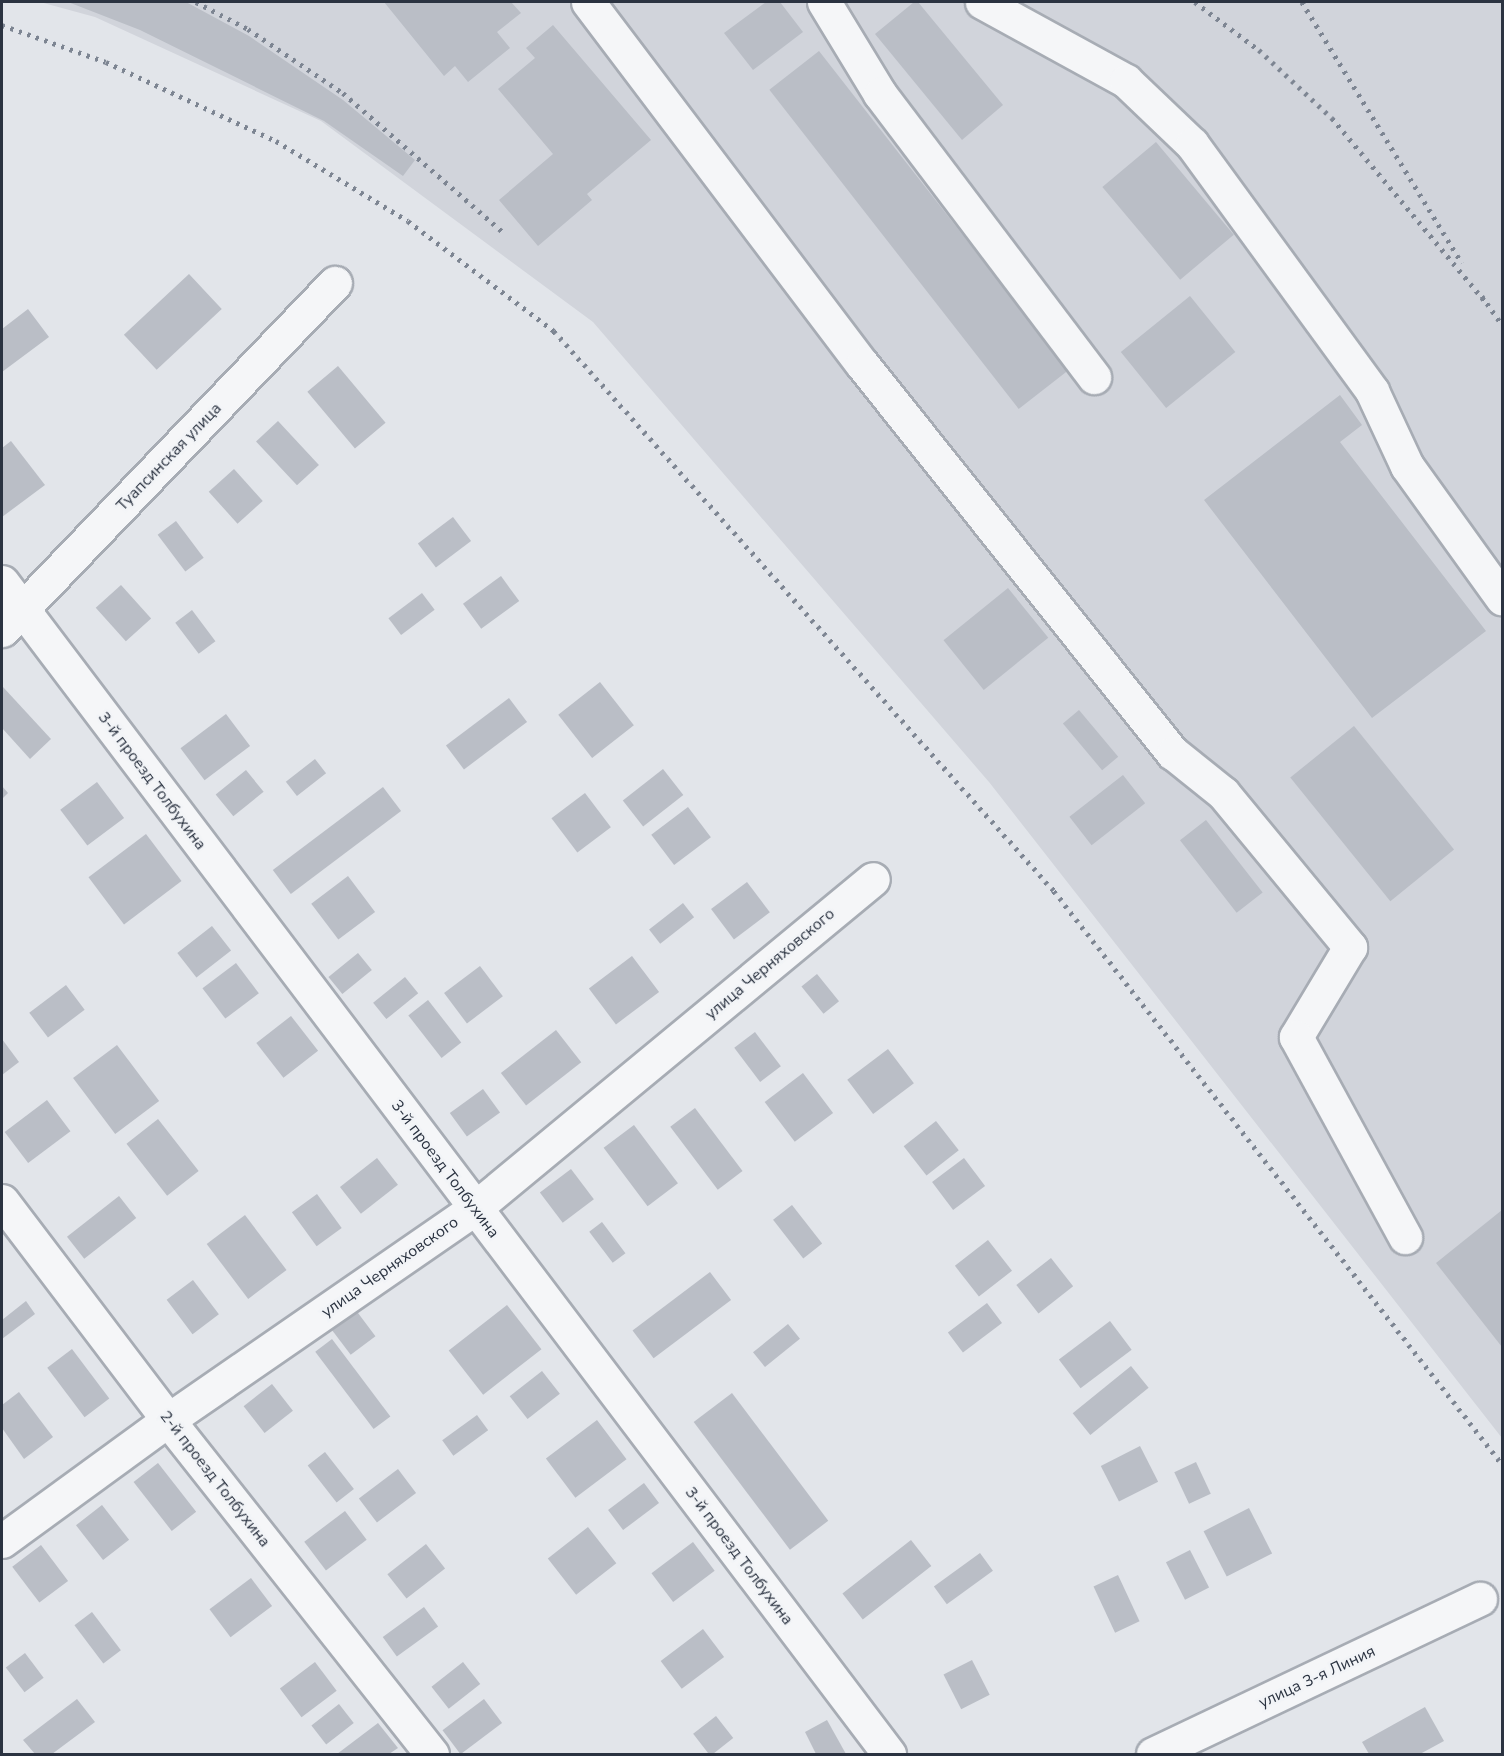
<!DOCTYPE html>
<html>
<head>
<meta charset="utf-8">
<style>
  body { margin:0 }
  #map { position:relative; width:1504px; height:1756px; overflow:hidden; background:#e2e5ea; font-family:"Nunito Sans",sans-serif }
  div>[style] { position:absolute }
  .built>* { inset:0; background:#d1d4db }
  .building>* { inset:0; background:#babec6; transform-origin:0 0 }
  .roads { filter:drop-shadow(2px 0 #a7acb4) drop-shadow(-2px 0 #a7acb4) drop-shadow(0 2px #a7acb4) drop-shadow(0 -2px #a7acb4) }
  .minor>* { height:33px; margin:-16.5px; padding:0 16.5px; transform-origin:16.5px; border-radius:16.5px; background:#f5f6f8 }
  .rail>* { height:4.5px; margin-top:-2.25px; transform-origin:0; background:repeating-linear-gradient(90deg,#7d8592 0 3px,transparent 0 9px) }
  span { translate:-50% -50%; white-space:nowrap; text-align:center; line-height:1.15; -webkit-text-stroke:5px #f2f4f7; paint-order:stroke }
  .street-label { font-size:16px; color:#2b3341 }
  .frame { position:absolute; inset:0; border:3px solid #2b3341; pointer-events:none }
</style>
</head>
<body>
<div id="map">
  <div class="built">
    <i style="clip-path:polygon(40px 2px,1502px 2px,1502px 1438px,989px 782px,593px 322px,321px 121px,95px 17px)"></i>
  </div>
  <div class="building">
    <i style="clip-path:polygon(68px 2px,186px 2px,249px 36px,343px 100px,415px 160px,403px 176px,324px 121px,140px 30px)"></i>
    <i style="clip-path:polygon(384px 2px,511px 2px,521px 13px,497px 32px,510px 48px,468px 82px,455px 66px,444px 76px)"></i>
    <i style="clip-path:polygon(766px 2px,780px 2px,803px 32px,753px 70px,724px 33px)"></i>
    <i style="clip-path:polygon(914px 2px,918px 2px,1003px 105px,962px 140px,875px 34px)"></i>
    <i style="clip-path:polygon(553px 25px,651px 140px,587px 194px,592px 200px,538px 246px,499px 200px,553px 154px,498px 89px,535px 58px,526px 48px)"></i>
    <i style="left:819px;top:51px;width:405px;height:63px;rotate:52deg"></i>
    <i style="left:1156px;top:142px;width:121px;height:70px;rotate:50deg"></i>
    <i style="left:189px;top:274px;width:48px;height:89px;rotate:47deg"></i>
    <i style="left:1190px;top:296px;width:72px;height:89px;rotate:51deg"></i>
    <i style="clip-path:polygon(28px 309px,49px 337px,2px 372px,2px 329px)"></i>
    <i style="left:338px;top:366px;width:74px;height:40px;rotate:50deg"></i>
    <i style="clip-path:polygon(1340px 395px,1362px 425px,1340px 442px,1486px 631px,1372px 718px,1204px 500px)"></i>
    <i style="left:278px;top:421px;width:60px;height:30px;rotate:47deg"></i>
    <i style="clip-path:polygon(11px 441px,45px 485px,2px 517px,2px 448px)"></i>
    <i style="left:234px;top:469px;width:43px;height:34px;rotate:48deg"></i>
    <i style="left:453px;top:517px;width:30px;height:44px;rotate:53deg"></i>
    <i style="left:176px;top:521px;width:46px;height:23px;rotate:53deg"></i>
    <i style="left:501px;top:576px;width:31px;height:47px;rotate:54deg"></i>
    <i style="left:121px;top:585px;width:45px;height:34px;rotate:48deg"></i>
    <i style="left:1008px;top:588px;width:64px;height:83px;rotate:51deg"></i>
    <i style="left:422px;top:593px;width:21px;height:42px;rotate:53deg"></i>
    <i style="left:192px;top:610px;width:39px;height:21px;rotate:53deg"></i>
    <i style="left:600px;top:682px;width:55px;height:53px;rotate:52deg"></i>
    <i style="clip-path:polygon(3px 687px,51px 739px,30px 759px,2px 728px)"></i>
    <i style="left:509px;top:698px;width:30px;height:79px;rotate:53deg"></i>
    <i style="left:1079px;top:710px;width:61px;height:21px;rotate:50deg"></i>
    <i style="left:226px;top:714px;width:40px;height:57px;rotate:53deg"></i>
    <i style="left:1354px;top:726px;width:159px;height:82px;rotate:51deg"></i>
    <i style="left:315px;top:759px;width:18px;height:37px;rotate:52deg"></i>
    <i style="left:663px;top:769px;width:33px;height:51px;rotate:52deg"></i>
    <i style="left:246px;top:770px;width:28px;height:39px;rotate:51deg"></i>
    <i style="left:1123px;top:775px;width:36px;height:68px;rotate:52deg"></i>
    <i style="left:97px;top:782px;width:45px;height:46px;rotate:53deg"></i>
    <i style="clip-path:polygon(2px 786px,8px 793px,2px 799px)"></i>
    <i style="left:383px;top:787px;width:30px;height:138px;rotate:53deg"></i>
    <i style="left:585px;top:793px;width:43px;height:42px;rotate:53deg"></i>
    <i style="left:688px;top:807px;width:38px;height:46px;rotate:53deg"></i>
    <i style="left:1206px;top:820px;width:92px;height:33px;rotate:52deg"></i>
    <i style="left:146px;top:834px;width:59px;height:72px;rotate:53deg"></i>
    <i style="left:348px;top:876px;width:45px;height:46px;rotate:53deg"></i>
    <i style="left:747px;top:882px;width:38px;height:45px;rotate:53deg"></i>
    <i style="left:683px;top:903px;width:18px;height:43px;rotate:52deg"></i>
    <i style="left:212px;top:926px;width:31px;height:44px;rotate:52deg"></i>
    <i style="left:358px;top:953px;width:22px;height:38px;rotate:51deg"></i>
    <i style="left:632px;top:956px;width:45px;height:54px;rotate:53deg"></i>
    <i style="left:236px;top:963px;width:38px;height:42px;rotate:53deg"></i>
    <i style="left:480px;top:966px;width:38px;height:45px;rotate:53deg"></i>
    <i style="left:817px;top:974px;width:35px;height:20px;rotate:51deg"></i>
    <i style="left:405px;top:977px;width:21px;height:41px;rotate:51deg"></i>
    <i style="left:66px;top:985px;width:31px;height:46px;rotate:53deg"></i>
    <i style="left:428px;top:1000px;width:54px;height:25px;rotate:52deg"></i>
    <i style="left:291px;top:1016px;width:44px;height:44px;rotate:52deg"></i>
    <i style="left:556px;top:1030px;width:41px;height:70px;rotate:52deg"></i>
    <i style="left:755px;top:1032px;width:43px;height:26px;rotate:53deg"></i>
    <i style="clip-path:polygon(2px 1039px,19px 1062px,2px 1075px)"></i>
    <i style="left:117px;top:1045px;width:70px;height:55px;rotate:53deg"></i>
    <i style="left:888px;top:1049px;width:43px;height:51px;rotate:53deg"></i>
    <i style="left:803px;top:1073px;width:50px;height:48px;rotate:53deg"></i>
    <i style="left:483px;top:1089px;width:29px;height:41px;rotate:54deg"></i>
    <i style="left:47px;top:1100px;width:39px;height:53px;rotate:53deg"></i>
    <i style="left:695px;top:1108px;width:79px;height:31px;rotate:53deg"></i>
    <i style="left:158px;top:1119px;width:66px;height:40px;rotate:52deg"></i>
    <i style="left:936px;top:1121px;width:37px;height:41px;rotate:52deg"></i>
    <i style="left:634px;top:1125px;width:73px;height:38px;rotate:53deg"></i>
    <i style="left:377px;top:1158px;width:34px;height:47px;rotate:52deg"></i>
    <i style="left:964px;top:1158px;width:35px;height:40px;rotate:53deg"></i>
    <i style="left:571px;top:1169px;width:38px;height:39px;rotate:53deg"></i>
    <i style="left:317px;top:1194px;width:42px;height:31px;rotate:54deg"></i>
    <i style="left:119px;top:1196px;width:28px;height:66px;rotate:52deg"></i>
    <i style="left:792px;top:1205px;width:49px;height:24px;rotate:52deg"></i>
    <i style="clip-path:polygon(1502px 1210px,1502px 1347px,1436px 1263px)"></i>
    <i style="left:245px;top:1215px;width:69px;height:48px;rotate:53deg"></i>
    <i style="left:602px;top:1222px;width:39px;height:16px;rotate:53deg"></i>
    <i style="left:988px;top:1240px;width:39px;height:42px;rotate:52deg"></i>
    <i style="left:1051px;top:1258px;width:36px;height:44px;rotate:52deg"></i>
    <i style="left:710px;top:1272px;width:35px;height:97px;rotate:53deg"></i>
    <i style="left:193px;top:1280px;width:43px;height:33px;rotate:53deg"></i>
    <i style="clip-path:polygon(26px 1301px,35px 1314px,2px 1339px,2px 1320px)"></i>
    <i style="left:987px;top:1303px;width:25px;height:49px;rotate:53deg"></i>
    <i style="left:507px;top:1305px;width:56px;height:74px;rotate:52deg"></i>
    <i style="left:355px;top:1309px;width:34px;height:31px;rotate:53deg"></i>
    <i style="left:1110px;top:1321px;width:36px;height:64px;rotate:53deg"></i>
    <i style="left:788px;top:1324px;width:19px;height:45px;rotate:51deg"></i>
    <i style="left:332px;top:1339px;width:97px;height:21px;rotate:53deg"></i>
    <i style="left:72px;top:1349px;width:62px;height:31px;rotate:53deg"></i>
    <i style="left:1131px;top:1366px;width:28px;height:75px;rotate:51deg"></i>
    <i style="left:542px;top:1371px;width:29px;height:41px;rotate:52deg"></i>
    <i style="left:272px;top:1384px;width:34px;height:36px;rotate:52deg"></i>
    <i style="clip-path:polygon(19px 1392px,53px 1437px,24px 1459px,2px 1428px,2px 1405px)"></i>
    <i style="left:732px;top:1393px;width:160px;height:48px;rotate:53deg"></i>
    <i style="left:477px;top:1415px;width:19px;height:43px;rotate:54deg"></i>
    <i style="left:597px;top:1420px;width:49px;height:64px;rotate:53deg"></i>
    <i style="left:1140px;top:1446px;width:40px;height:44px;rotate:63deg"></i>
    <i style="left:325px;top:1452px;width:47px;height:22px;rotate:52deg"></i>
    <i style="left:1196px;top:1462px;width:35px;height:24px;rotate:65deg"></i>
    <i style="left:158px;top:1463px;width:62px;height:31px;rotate:52deg"></i>
    <i style="left:398px;top:1469px;width:30px;height:49px;rotate:53deg"></i>
    <i style="left:644px;top:1483px;width:25px;height:45px;rotate:53deg"></i>
    <i style="left:102px;top:1505px;width:44px;height:33px;rotate:52deg"></i>
    <i style="left:1249px;top:1508px;width:51px;height:51px;rotate:63deg"></i>
    <i style="left:345px;top:1511px;width:36px;height:51px;rotate:53deg"></i>
    <i style="left:588px;top:1527px;width:46px;height:51px;rotate:52deg"></i>
    <i style="left:911px;top:1540px;width:33px;height:87px;rotate:52deg"></i>
    <i style="left:693px;top:1542px;width:36px;height:52px;rotate:53deg"></i>
    <i style="left:426px;top:1544px;width:31px;height:49px;rotate:52deg"></i>
    <i style="left:41px;top:1545px;width:45px;height:36px;rotate:53deg"></i>
    <i style="left:1190px;top:1550px;width:42px;height:27px;rotate:63deg"></i>
    <i style="left:980px;top:1553px;width:22px;height:57px;rotate:54deg"></i>
    <i style="left:1118px;top:1575px;width:51px;height:27px;rotate:65deg"></i>
    <i style="left:251px;top:1578px;width:35px;height:52px;rotate:53deg"></i>
    <i style="left:424px;top:1607px;width:24px;height:51px;rotate:54deg"></i>
    <i style="left:92px;top:1612px;width:48px;height:22px;rotate:53deg"></i>
    <i style="left:703px;top:1629px;width:35px;height:53px;rotate:53deg"></i>
    <i style="left:25px;top:1653px;width:31px;height:24px;rotate:53deg"></i>
    <i style="left:972px;top:1660px;width:39px;height:32px;rotate:63deg"></i>
    <i style="left:315px;top:1662px;width:36px;height:44px;rotate:53deg"></i>
    <i style="left:463px;top:1662px;width:28px;height:40px;rotate:52deg"></i>
    <i style="clip-path:polygon(77px 1699px,95px 1722px,52px 1754px,35px 1754px,23px 1740px)"></i>
    <i style="left:484px;top:1699px;width:30px;height:52px;rotate:53deg"></i>
    <i style="left:339px;top:1704px;width:24px;height:35px;rotate:52deg"></i>
    <i style="clip-path:polygon(1425px 1707px,1444px 1741px,1420px 1754px,1369px 1754px,1362px 1742px)"></i>
    <i style="left:716px;top:1716px;width:28px;height:29px;rotate:52deg"></i>
    <i style="clip-path:polygon(827px 1720px,846px 1754px,816px 1754px,805px 1732px)"></i>
    <i style="clip-path:polygon(378px 1723px,398px 1748px,389px 1754px,337px 1754px)"></i>
  </div>
  <div class="roads">
    <div class="minor">
      <i style="left:588px;top:2px;width:454px;rotate:52.9deg"></i>
      <i style="left:862px;top:364px;width:498px;rotate:51.4deg"></i>
      <i style="left:1173px;top:753px;width:64px;rotate:38.7deg"></i>
      <i style="left:1223px;top:793px;width:200px;rotate:50.5deg"></i>
      <i style="left:1350px;top:947px;width:105px;rotate:121deg"></i>
      <i style="left:1296px;top:1037px;width:228px;rotate:61.4deg"></i>
      <i style="left:824px;top:2px;width:108px;rotate:58.7deg"></i>
      <i style="left:880px;top:94px;width:355px;rotate:52.9deg"></i>
      <i style="left:982px;top:2px;width:164px;rotate:28.7deg"></i>
      <i style="left:1126px;top:81px;width:91px;rotate:43.7deg"></i>
      <i style="left:1192px;top:144px;width:306px;rotate:53.9deg"></i>
      <i style="left:1372px;top:391px;width:83px;rotate:65deg"></i>
      <i style="left:1407px;top:466px;width:163px;rotate:54.3deg"></i>
      <i style="left:2px;top:582px;width:1470px;rotate:52.88deg"></i>
      <i style="left:2px;top:630px;width:481px;rotate:-46.2deg"></i>
      <i style="left:2px;top:1201px;width:275px;rotate:52.8deg"></i>
      <i style="left:168px;top:1420px;width:426px;rotate:51.7deg"></i>
      <i style="left:2px;top:1541px;width:205px;rotate:-36.1deg"></i>
      <i style="left:168px;top:1420px;width:373px;rotate:-34.6deg"></i>
      <i style="left:475px;top:1208px;width:516px;rotate:-39.58deg"></i>
      <i style="left:1153px;top:1754px;width:362px;rotate:-25.4deg"></i>
    </div>
  </div>
  <div class="rail">
    <i style="left:196px;top:2px;width:59px;rotate:27.4deg"></i>
    <i style="left:248px;top:29px;width:115px;rotate:34deg"></i>
    <i style="left:343px;top:93px;width:211px;rotate:41deg"></i>
    <i style="left:1195px;top:2px;width:80px;rotate:36.9deg"></i>
    <i style="left:1259px;top:50px;width:100px;rotate:43deg"></i>
    <i style="left:1332px;top:118px;width:240px;rotate:50.1deg"></i>
    <i style="left:1302px;top:2px;width:306px;rotate:58.5deg"></i>
    <i style="left:2px;top:25px;width:110px;rotate:19.6deg"></i>
    <i style="left:106px;top:62px;width:187px;rotate:24.9deg"></i>
    <i style="left:276px;top:141px;width:154px;rotate:31.2deg"></i>
    <i style="left:408px;top:221px;width:183px;rotate:37deg"></i>
    <i style="left:554px;top:331px;width:751px;rotate:48.24deg"></i>
    <i style="left:1054px;top:891px;width:727px;rotate:51.98deg"></i>
    <i style="left:1482px;top:296px;width:35px;rotate:55deg"></i>
  </div>
  <div class="street-label">
    <span style="left:169px;top:457px;rotate:-46deg">Туапсинская улица</span>
    <span style="left:152px;top:781px;rotate:53deg">3-й проезд Толбухина</span>
    <span style="left:770px;top:964px;rotate:-40deg">улица Черняховского</span>
    <span style="left:445px;top:1169px;rotate:53deg">3-й проезд Толбухина</span>
    <span style="left:390px;top:1267px;rotate:-35deg">улица Черняховского</span>
    <span style="left:215px;top:1479px;rotate:52deg">2-й проезд Толбухина</span>
    <span style="left:739px;top:1556px;rotate:53deg">3-й проезд Толбухина</span>
    <span style="left:1317px;top:1677px;rotate:-25deg">улица 3-я Линия</span>
  </div>
  <div class="frame"></div>
</div>
</body>
</html>
